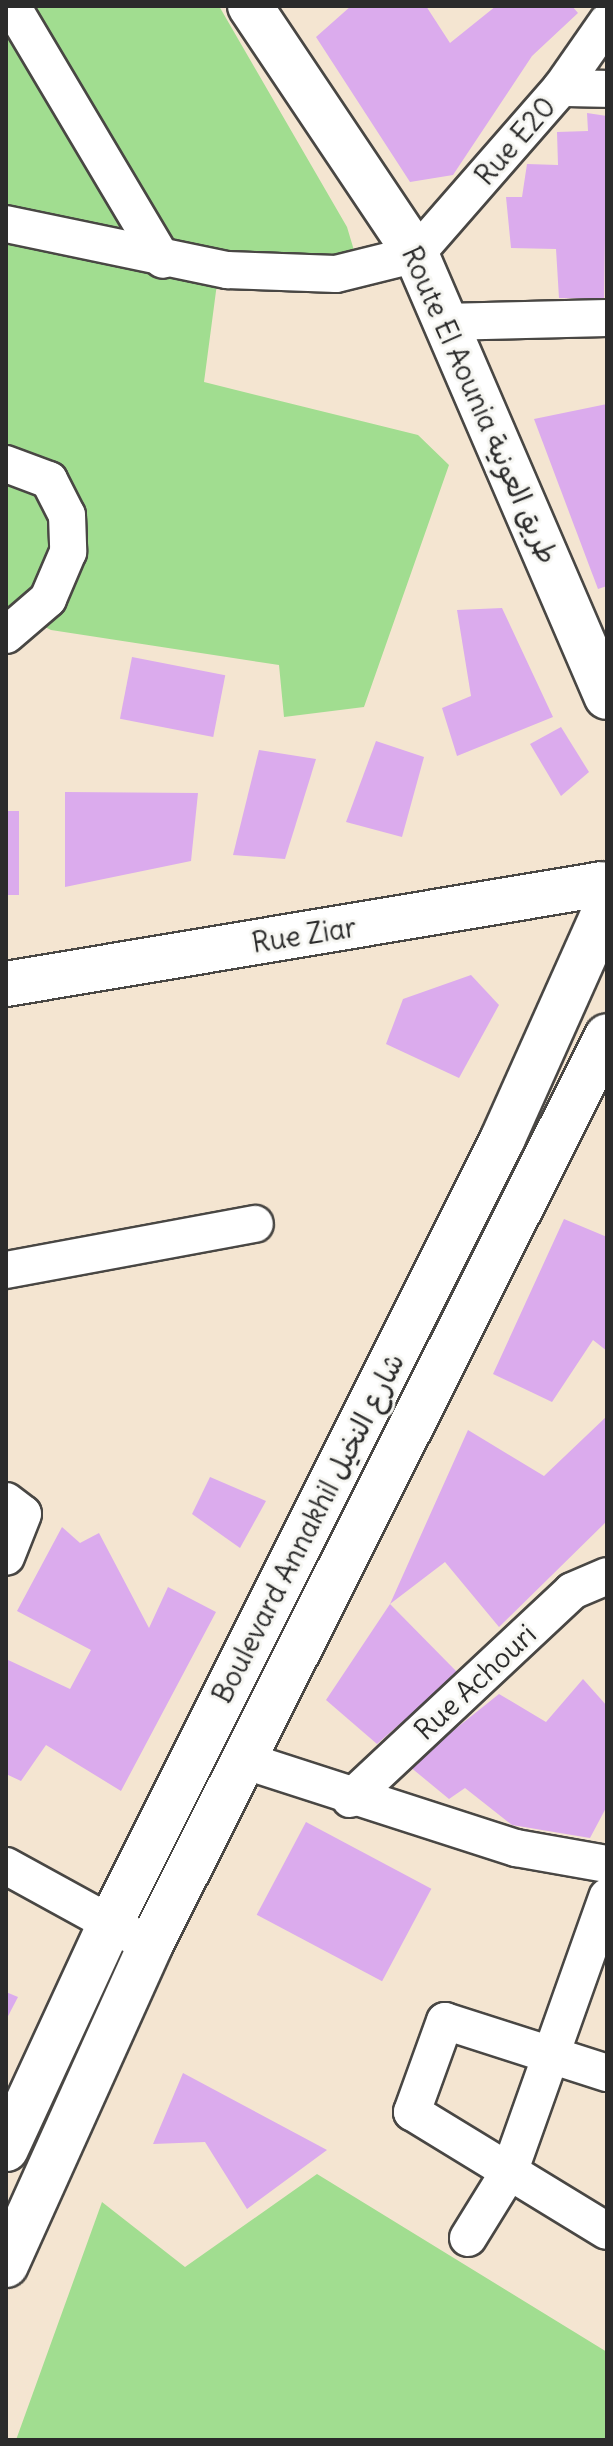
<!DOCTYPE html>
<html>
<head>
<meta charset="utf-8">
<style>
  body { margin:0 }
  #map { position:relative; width:613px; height:2446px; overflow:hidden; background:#f4e5d1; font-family:Delius,"Playpen Sans Arabic",sans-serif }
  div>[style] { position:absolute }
  .green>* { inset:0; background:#a1dd90 }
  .building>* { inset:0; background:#dbabed; transform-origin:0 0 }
  .roads { filter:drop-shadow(2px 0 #494744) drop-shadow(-2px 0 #494744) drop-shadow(0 2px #494744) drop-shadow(0 -2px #494744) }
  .minor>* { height:36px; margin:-18px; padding:0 18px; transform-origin:18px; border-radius:18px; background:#fff }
  .secondary>* { height:44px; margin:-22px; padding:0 22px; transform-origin:22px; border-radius:22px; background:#fff }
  span { translate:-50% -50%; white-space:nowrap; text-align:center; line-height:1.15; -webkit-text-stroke:6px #f6f6f2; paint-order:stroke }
  .street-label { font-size:28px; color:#2b2b2b }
  .frame { position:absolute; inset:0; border:8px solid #2b2b2b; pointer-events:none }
</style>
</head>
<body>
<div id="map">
  <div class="green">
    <i style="clip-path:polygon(6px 6px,219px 6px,347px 227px,359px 267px,218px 276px,204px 382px,418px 435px,449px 465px,364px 707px,284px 717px,279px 665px,51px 630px,6px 608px)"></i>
    <i style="clip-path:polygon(317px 2174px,607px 2352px,607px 2440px,16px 2440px,102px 2202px,185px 2267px)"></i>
  </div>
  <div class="building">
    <i style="clip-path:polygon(351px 6px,426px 6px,450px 43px,496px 6px,572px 6px,578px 13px,532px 56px,453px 175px,410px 182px,316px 37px)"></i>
    <i style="clip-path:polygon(587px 113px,607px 116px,604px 299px,559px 298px,556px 249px,511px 248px,506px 197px,522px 197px,527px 164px,558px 165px,557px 132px,588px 131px)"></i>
    <i style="clip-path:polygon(607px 404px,607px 586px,598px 589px,534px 419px)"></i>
    <i style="clip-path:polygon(502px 608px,553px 717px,457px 756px,442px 708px,471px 696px,457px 610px)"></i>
    <i style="left:132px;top:657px;width:95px;height:63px;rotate:11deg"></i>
    <i style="clip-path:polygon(561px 727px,589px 772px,561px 796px,530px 744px)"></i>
    <i style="clip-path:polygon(376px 741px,424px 757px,402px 837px,346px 822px)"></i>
    <i style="clip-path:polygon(259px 750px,316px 759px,285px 859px,233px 855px)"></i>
    <i style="clip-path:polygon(65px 792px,198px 793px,191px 861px,65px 887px)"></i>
    <i style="left:6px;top:811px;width:13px;height:84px"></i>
    <i style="clip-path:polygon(471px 975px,499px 1005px,459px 1078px,386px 1044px,403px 999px)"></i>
    <i style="clip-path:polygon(564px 1219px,607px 1237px,607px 1351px,593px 1340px,552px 1402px,493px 1374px)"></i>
    <i style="clip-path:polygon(607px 1416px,607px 1521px,499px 1627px,445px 1562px,390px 1604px,468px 1430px,544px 1476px)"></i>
    <i style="clip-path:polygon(210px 1477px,266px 1501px,240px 1548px,192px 1514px)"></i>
    <i style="clip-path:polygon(62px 1527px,80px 1543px,99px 1533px,149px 1628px,168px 1587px,216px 1612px,121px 1791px,46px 1745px,21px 1781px,6px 1774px,6px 1659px,70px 1689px,91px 1650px,17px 1611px)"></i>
    <i style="clip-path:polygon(390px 1604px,458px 1673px,377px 1744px,326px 1700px)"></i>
    <i style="clip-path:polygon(583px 1679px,607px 1706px,607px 1806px,590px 1838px,512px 1825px,465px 1788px,449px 1799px,409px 1766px,499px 1694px,546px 1722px)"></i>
    <i style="left:306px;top:1822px;width:142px;height:105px;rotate:28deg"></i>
    <i style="clip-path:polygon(6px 1992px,18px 1997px,6px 2020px)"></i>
    <i style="clip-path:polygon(183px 2073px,327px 2150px,247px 2209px,205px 2142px,153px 2144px)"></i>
  </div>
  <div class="roads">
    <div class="minor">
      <i style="left:12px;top:6px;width:295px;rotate:59.3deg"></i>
      <i style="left:561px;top:88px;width:46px;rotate:1.2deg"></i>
      <i style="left:6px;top:224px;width:226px;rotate:11.8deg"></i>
      <i style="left:227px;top:270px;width:109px;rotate:2.1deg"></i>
      <i style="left:336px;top:274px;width:82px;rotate:-14deg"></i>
      <i style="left:416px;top:254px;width:220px;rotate:-48.9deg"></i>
      <i style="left:561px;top:88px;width:80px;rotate:-55.1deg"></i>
      <i style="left:444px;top:322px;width:163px;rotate:-1.4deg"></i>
      <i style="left:6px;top:464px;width:46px;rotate:20.4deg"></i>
      <i style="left:49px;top:480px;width:39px;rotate:63deg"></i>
      <i style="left:67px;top:515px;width:37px;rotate:88deg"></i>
      <i style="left:68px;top:552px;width:51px;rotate:113.1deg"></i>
      <i style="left:48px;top:599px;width:55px;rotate:139.4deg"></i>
      <i style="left:6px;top:1270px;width:253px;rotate:-10.5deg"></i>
      <i style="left:6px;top:1501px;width:21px;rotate:37deg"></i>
      <i style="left:23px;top:1514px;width:46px;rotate:111.6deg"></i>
      <i style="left:243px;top:1760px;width:287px;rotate:17.9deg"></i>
      <i style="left:516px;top:1848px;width:92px;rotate:10deg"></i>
      <i style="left:350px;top:1799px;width:304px;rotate:-43.1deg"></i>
      <i style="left:572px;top:1591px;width:38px;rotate:-23deg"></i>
      <i style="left:6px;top:1866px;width:147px;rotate:28.8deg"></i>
      <i style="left:607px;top:2073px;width:170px;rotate:-162.2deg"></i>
      <i style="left:445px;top:2021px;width:97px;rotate:109.9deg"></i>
      <i style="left:412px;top:2112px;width:228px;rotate:31.4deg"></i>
      <i style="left:468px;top:2238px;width:80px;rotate:-58.3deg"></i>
      <i style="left:510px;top:2170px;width:290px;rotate:-70.4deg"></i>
    </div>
    <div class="secondary">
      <i style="left:250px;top:6px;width:298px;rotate:56.2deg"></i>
      <i style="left:416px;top:254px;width:482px;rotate:66.7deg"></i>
      <i style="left:6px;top:984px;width:604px;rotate:-9.52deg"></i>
      <i style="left:6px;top:2149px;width:248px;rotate:-65.2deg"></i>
      <i style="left:110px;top:1924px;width:879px;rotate:-63.43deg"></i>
      <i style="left:503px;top:1138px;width:255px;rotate:-65.9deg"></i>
      <i style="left:6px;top:2265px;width:350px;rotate:-65.7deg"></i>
      <i style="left:150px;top:1946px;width:1018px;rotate:-63.33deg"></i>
    </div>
  </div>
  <div class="street-label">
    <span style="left:515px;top:141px;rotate:-49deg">Rue E20</span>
    <span style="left:480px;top:405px;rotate:66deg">Route El Aounia طريق العونية</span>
    <span style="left:304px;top:935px;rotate:-9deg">Rue Ziar</span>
    <span style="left:308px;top:1528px;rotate:-63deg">Boulevard Annakhil شارع النخيل</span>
    <span style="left:475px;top:1682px;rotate:-43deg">Rue Achouri</span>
  </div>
  <div class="frame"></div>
</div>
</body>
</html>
